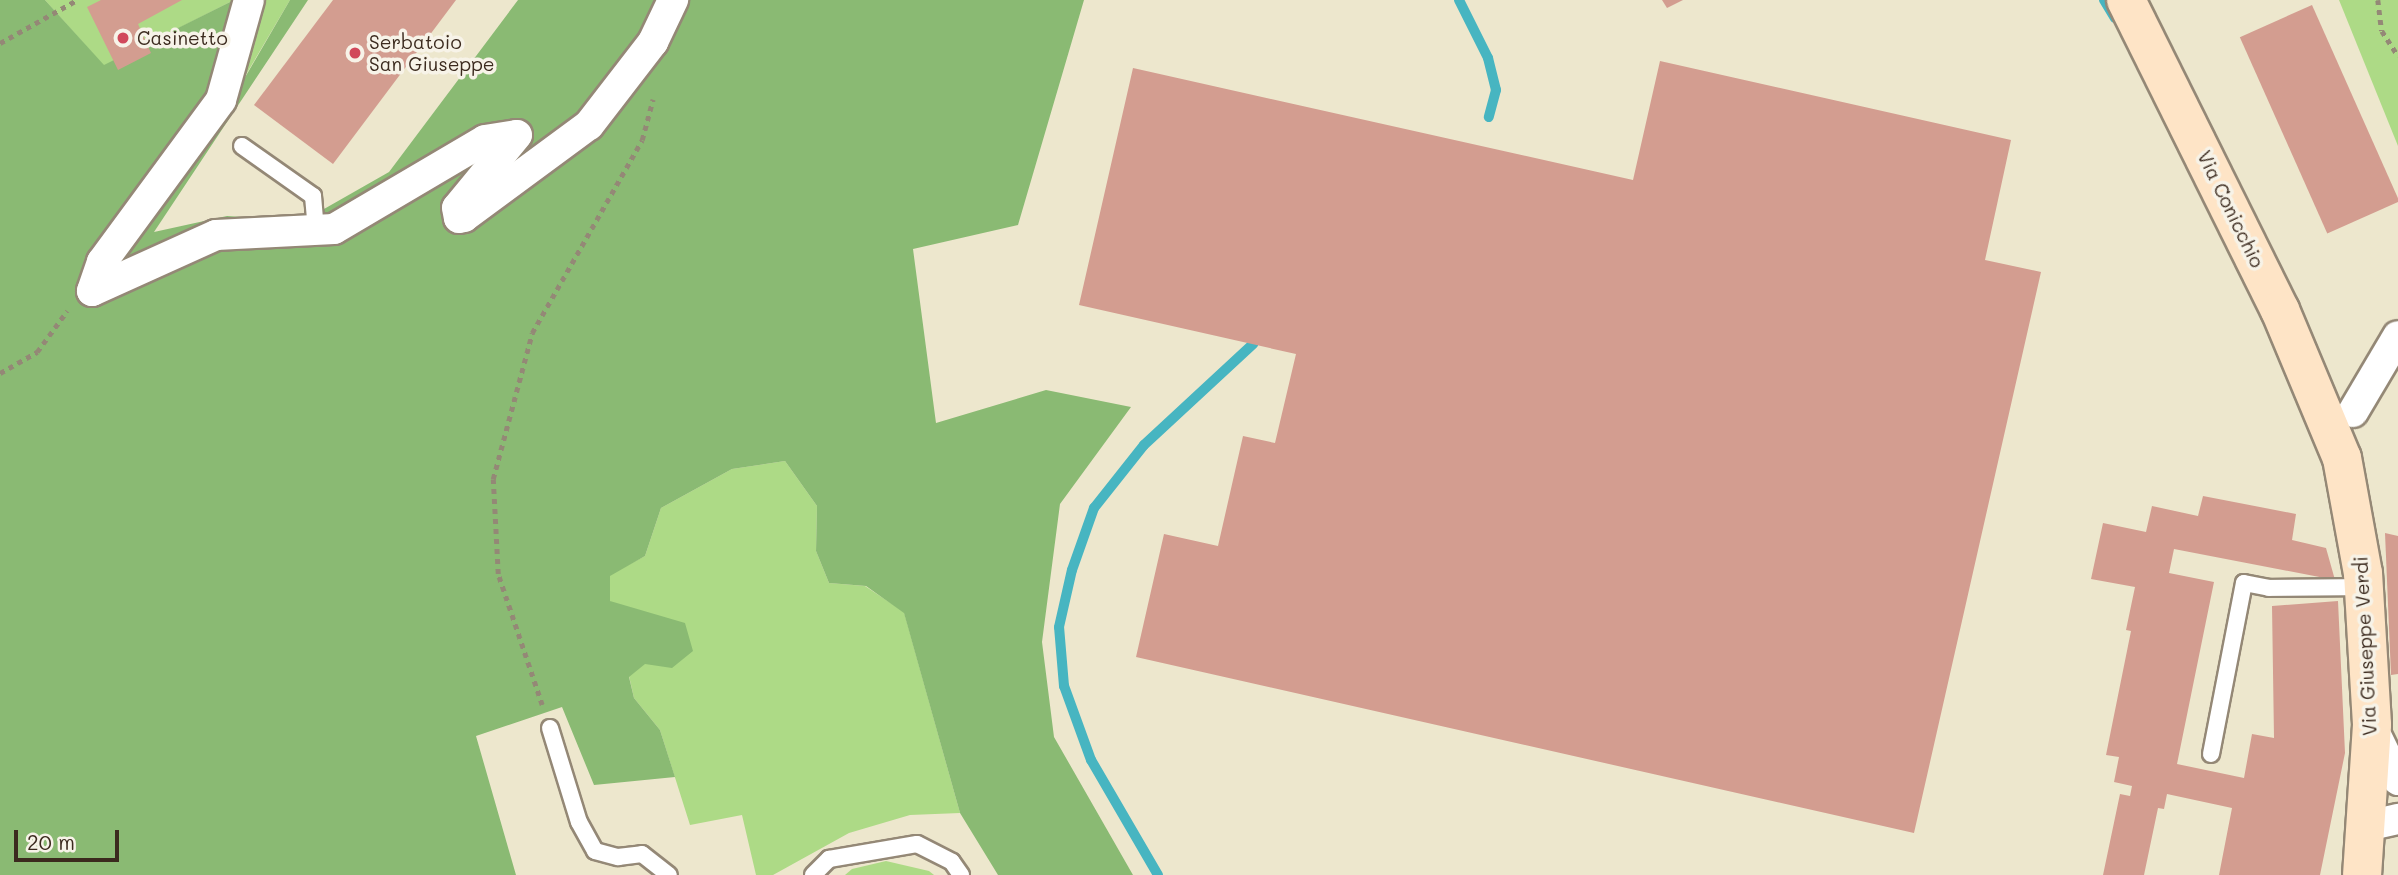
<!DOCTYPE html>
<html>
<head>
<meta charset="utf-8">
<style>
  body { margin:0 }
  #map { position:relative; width:2398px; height:875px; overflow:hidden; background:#ede7cd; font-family:Mali,sans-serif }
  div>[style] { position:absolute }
  .green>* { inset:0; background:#adda86 }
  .forest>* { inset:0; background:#8aba73 }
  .stream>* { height:10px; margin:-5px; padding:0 5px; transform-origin:5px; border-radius:5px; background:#47b5c1 }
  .building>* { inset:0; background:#d39d90; transform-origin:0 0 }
  .path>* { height:4.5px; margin-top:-2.25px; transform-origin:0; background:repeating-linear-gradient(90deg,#948876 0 5px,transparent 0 10px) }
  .roads { filter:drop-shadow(2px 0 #948876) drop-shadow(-2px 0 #948876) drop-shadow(0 2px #948876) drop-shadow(0 -2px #948876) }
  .lane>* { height:16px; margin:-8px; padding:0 8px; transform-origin:8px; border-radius:8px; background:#fff }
  .street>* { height:30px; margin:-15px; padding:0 15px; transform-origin:15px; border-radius:15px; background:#fff }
  .secondary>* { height:38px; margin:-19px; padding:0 19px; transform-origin:19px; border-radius:19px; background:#fee4c6 }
  .dots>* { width:19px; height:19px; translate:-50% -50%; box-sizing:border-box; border:4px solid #f7f3e8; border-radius:50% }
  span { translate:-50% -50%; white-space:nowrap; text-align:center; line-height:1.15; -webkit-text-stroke:7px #f7f3e8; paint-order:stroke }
  .poi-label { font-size:19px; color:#3b2a1e }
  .left { translate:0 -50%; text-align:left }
  .street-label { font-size:19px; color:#3b2a1e }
  .scale { position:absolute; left:14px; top:830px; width:105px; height:32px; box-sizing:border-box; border:4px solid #3b2a1e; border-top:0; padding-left:9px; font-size:21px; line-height:24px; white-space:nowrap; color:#3b2a1e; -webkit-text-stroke:5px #f7f3e8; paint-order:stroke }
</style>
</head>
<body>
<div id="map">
  <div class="green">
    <i style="clip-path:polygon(45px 0,234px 0,104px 66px)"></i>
    <i style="clip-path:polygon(254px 0,290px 0,231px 100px)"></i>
    <i style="clip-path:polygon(2339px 0,2398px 0,2398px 146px)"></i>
    <i style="clip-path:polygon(785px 461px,817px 506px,816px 551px,829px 583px,865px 586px,904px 612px,960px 813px,910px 815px,849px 833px,773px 875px,756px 875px,742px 815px,690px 825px,660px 730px,634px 698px,629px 676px,645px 663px,610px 601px,609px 575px,645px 556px,661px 508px,732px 469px)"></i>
    <i style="clip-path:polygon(886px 861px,929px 871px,934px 875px,845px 875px,852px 869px)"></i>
  </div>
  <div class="forest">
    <i style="clip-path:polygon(0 0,45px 0,104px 65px,234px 0,233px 98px,290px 0,308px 0,154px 232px,227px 216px,280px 219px,317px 213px,389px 172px,518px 0,1084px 0,1018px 225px,913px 249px,936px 423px,1046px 390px,1131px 407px,1060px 504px,1042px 642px,1054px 737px,1133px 875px,998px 875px,960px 813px,904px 613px,866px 586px,829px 583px,816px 551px,817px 506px,785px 461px,732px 469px,661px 508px,645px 556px,610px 576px,610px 601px,685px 623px,693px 651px,672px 668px,645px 664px,629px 677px,634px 698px,660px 730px,675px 777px,594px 785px,562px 707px,476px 736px,516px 875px,0 875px)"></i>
  </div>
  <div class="stream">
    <i style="left:1459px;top:0;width:65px;rotate:63.4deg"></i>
    <i style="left:1488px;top:58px;width:33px;rotate:76deg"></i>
    <i style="left:1496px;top:90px;width:28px;rotate:105deg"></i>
    <i style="left:2104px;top:0;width:21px;rotate:59deg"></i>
    <i style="left:1158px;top:875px;width:133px;rotate:-120.2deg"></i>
    <i style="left:1091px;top:760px;width:79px;rotate:-110deg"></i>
    <i style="left:1064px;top:686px;width:59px;rotate:-94.8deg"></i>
    <i style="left:1059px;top:627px;width:58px;rotate:-77.2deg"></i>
    <i style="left:1072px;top:570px;width:66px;rotate:-70.5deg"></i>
    <i style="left:1094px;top:508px;width:80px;rotate:-51.6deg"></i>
    <i style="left:1144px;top:445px;width:149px;rotate:-42.8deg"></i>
  </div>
  <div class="building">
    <i style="clip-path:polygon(101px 0,182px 0,138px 24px,151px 53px,118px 70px,87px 7px)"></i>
    <i style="clip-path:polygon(333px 0,456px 0,333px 164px,254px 105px)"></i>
    <i style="clip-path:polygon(1662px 0,1683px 0,1667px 8px)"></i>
    <i style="left:2312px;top:5px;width:215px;height:79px;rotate:66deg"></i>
    <i style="clip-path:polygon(1660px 61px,2011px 140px,1985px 260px,2041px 272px,1914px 833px,1136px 657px,1164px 534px,1218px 546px,1243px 436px,1275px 443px,1296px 354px,1079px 305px,1133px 68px,1633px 180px)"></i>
    <i style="clip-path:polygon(2203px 496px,2296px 514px,2292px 540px,2326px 548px,2335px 580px,2174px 549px,2169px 573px,2214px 582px,2177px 764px,2244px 778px,2252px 734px,2274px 738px,2272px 606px,2338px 601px,2345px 753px,2320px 875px,2219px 875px,2232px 808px,2167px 794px,2164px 809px,2158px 808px,2144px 875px,2103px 875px,2120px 794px,2130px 796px,2132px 786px,2114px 782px,2119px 757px,2106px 755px,2131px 631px,2126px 630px,2135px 587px,2091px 579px,2103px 523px,2146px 532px,2152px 506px,2198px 516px)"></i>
    <i style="clip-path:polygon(2385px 533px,2398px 536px,2398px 674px,2391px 675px)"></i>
  </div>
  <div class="path">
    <i style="left:2378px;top:0;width:31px;rotate:83deg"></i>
    <i style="left:2382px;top:31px;width:30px;rotate:57deg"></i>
    <i style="left:0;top:43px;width:88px;rotate:-29.2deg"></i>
    <i style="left:0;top:373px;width:43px;rotate:-29.6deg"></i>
    <i style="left:37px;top:352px;width:51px;rotate:-53.8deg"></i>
    <i style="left:542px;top:705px;width:138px;rotate:-108.6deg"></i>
    <i style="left:498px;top:574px;width:95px;rotate:-93deg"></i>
    <i style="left:493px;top:479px;width:151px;rotate:-75deg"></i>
    <i style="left:532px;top:333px;width:222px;rotate:-60.3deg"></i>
    <i style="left:642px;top:140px;width:42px;rotate:-75deg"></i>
  </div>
  <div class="roads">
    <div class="lane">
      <i style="left:242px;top:146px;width:87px;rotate:35.2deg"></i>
      <i style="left:313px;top:196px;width:34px;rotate:85deg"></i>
      <i style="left:550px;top:728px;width:98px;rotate:72.9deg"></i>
      <i style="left:579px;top:822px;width:33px;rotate:61deg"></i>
      <i style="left:595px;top:851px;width:24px;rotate:15deg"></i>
      <i style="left:618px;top:857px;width:24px;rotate:-7deg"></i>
      <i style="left:642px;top:854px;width:34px;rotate:38deg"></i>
      <i style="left:2211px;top:754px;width:174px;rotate:-79.1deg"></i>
      <i style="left:2244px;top:583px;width:25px;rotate:11deg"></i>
      <i style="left:2269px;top:588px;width:94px;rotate:-0.6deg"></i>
      <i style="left:813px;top:875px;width:23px;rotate:-45deg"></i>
      <i style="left:829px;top:859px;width:89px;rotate:-9.7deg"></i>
      <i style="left:917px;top:844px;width:39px;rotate:27deg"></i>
      <i style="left:952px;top:862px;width:16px;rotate:55deg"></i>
    </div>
    <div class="street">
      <i style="left:92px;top:291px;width:136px;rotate:-24.3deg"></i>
      <i style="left:216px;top:235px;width:118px;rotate:-2.9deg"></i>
      <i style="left:334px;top:229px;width:175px;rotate:-30.5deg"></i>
      <i style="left:485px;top:140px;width:32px;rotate:-9deg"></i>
      <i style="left:517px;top:135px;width:94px;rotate:129.4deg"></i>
      <i style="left:457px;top:208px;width:10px;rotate:79deg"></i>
      <i style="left:459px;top:218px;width:5px;rotate:-11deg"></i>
      <i style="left:464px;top:217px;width:155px;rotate:-36.4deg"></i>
      <i style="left:589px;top:125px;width:105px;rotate:-52.4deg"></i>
      <i style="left:653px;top:42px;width:47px;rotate:-64.5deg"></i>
      <i style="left:92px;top:291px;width:31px;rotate:-71deg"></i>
      <i style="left:102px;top:262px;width:201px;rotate:-53.7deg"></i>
      <i style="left:221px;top:100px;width:104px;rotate:-74.4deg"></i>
      <i style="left:2353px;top:412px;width:88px;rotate:-59.4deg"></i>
      <i style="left:2372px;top:727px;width:59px;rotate:63.9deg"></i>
      <i style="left:2367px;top:826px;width:32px;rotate:-13deg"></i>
    </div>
    <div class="secondary">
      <i style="left:2126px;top:0;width:346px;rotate:63.6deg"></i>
      <i style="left:2280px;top:310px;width:160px;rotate:67.3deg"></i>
      <i style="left:2342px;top:458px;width:117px;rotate:79.7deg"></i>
      <i style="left:2363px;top:573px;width:152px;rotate:86.6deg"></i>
      <i style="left:2372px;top:725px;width:150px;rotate:93.8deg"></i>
    </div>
  </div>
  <div class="dots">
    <i style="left:123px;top:38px;background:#d1495b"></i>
    <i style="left:355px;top:53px;background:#d1495b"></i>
  </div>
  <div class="poi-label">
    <span class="left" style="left:137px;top:38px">Casinetto</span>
    <span class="left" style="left:369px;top:53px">Serbatoio<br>San Giuseppe</span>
  </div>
  <div class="street-label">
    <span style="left:2231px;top:209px;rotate:64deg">Via Conicchio</span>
    <span style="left:2365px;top:646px;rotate:-93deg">Via Giuseppe Verdi</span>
  </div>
  <div class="scale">20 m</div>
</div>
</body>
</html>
